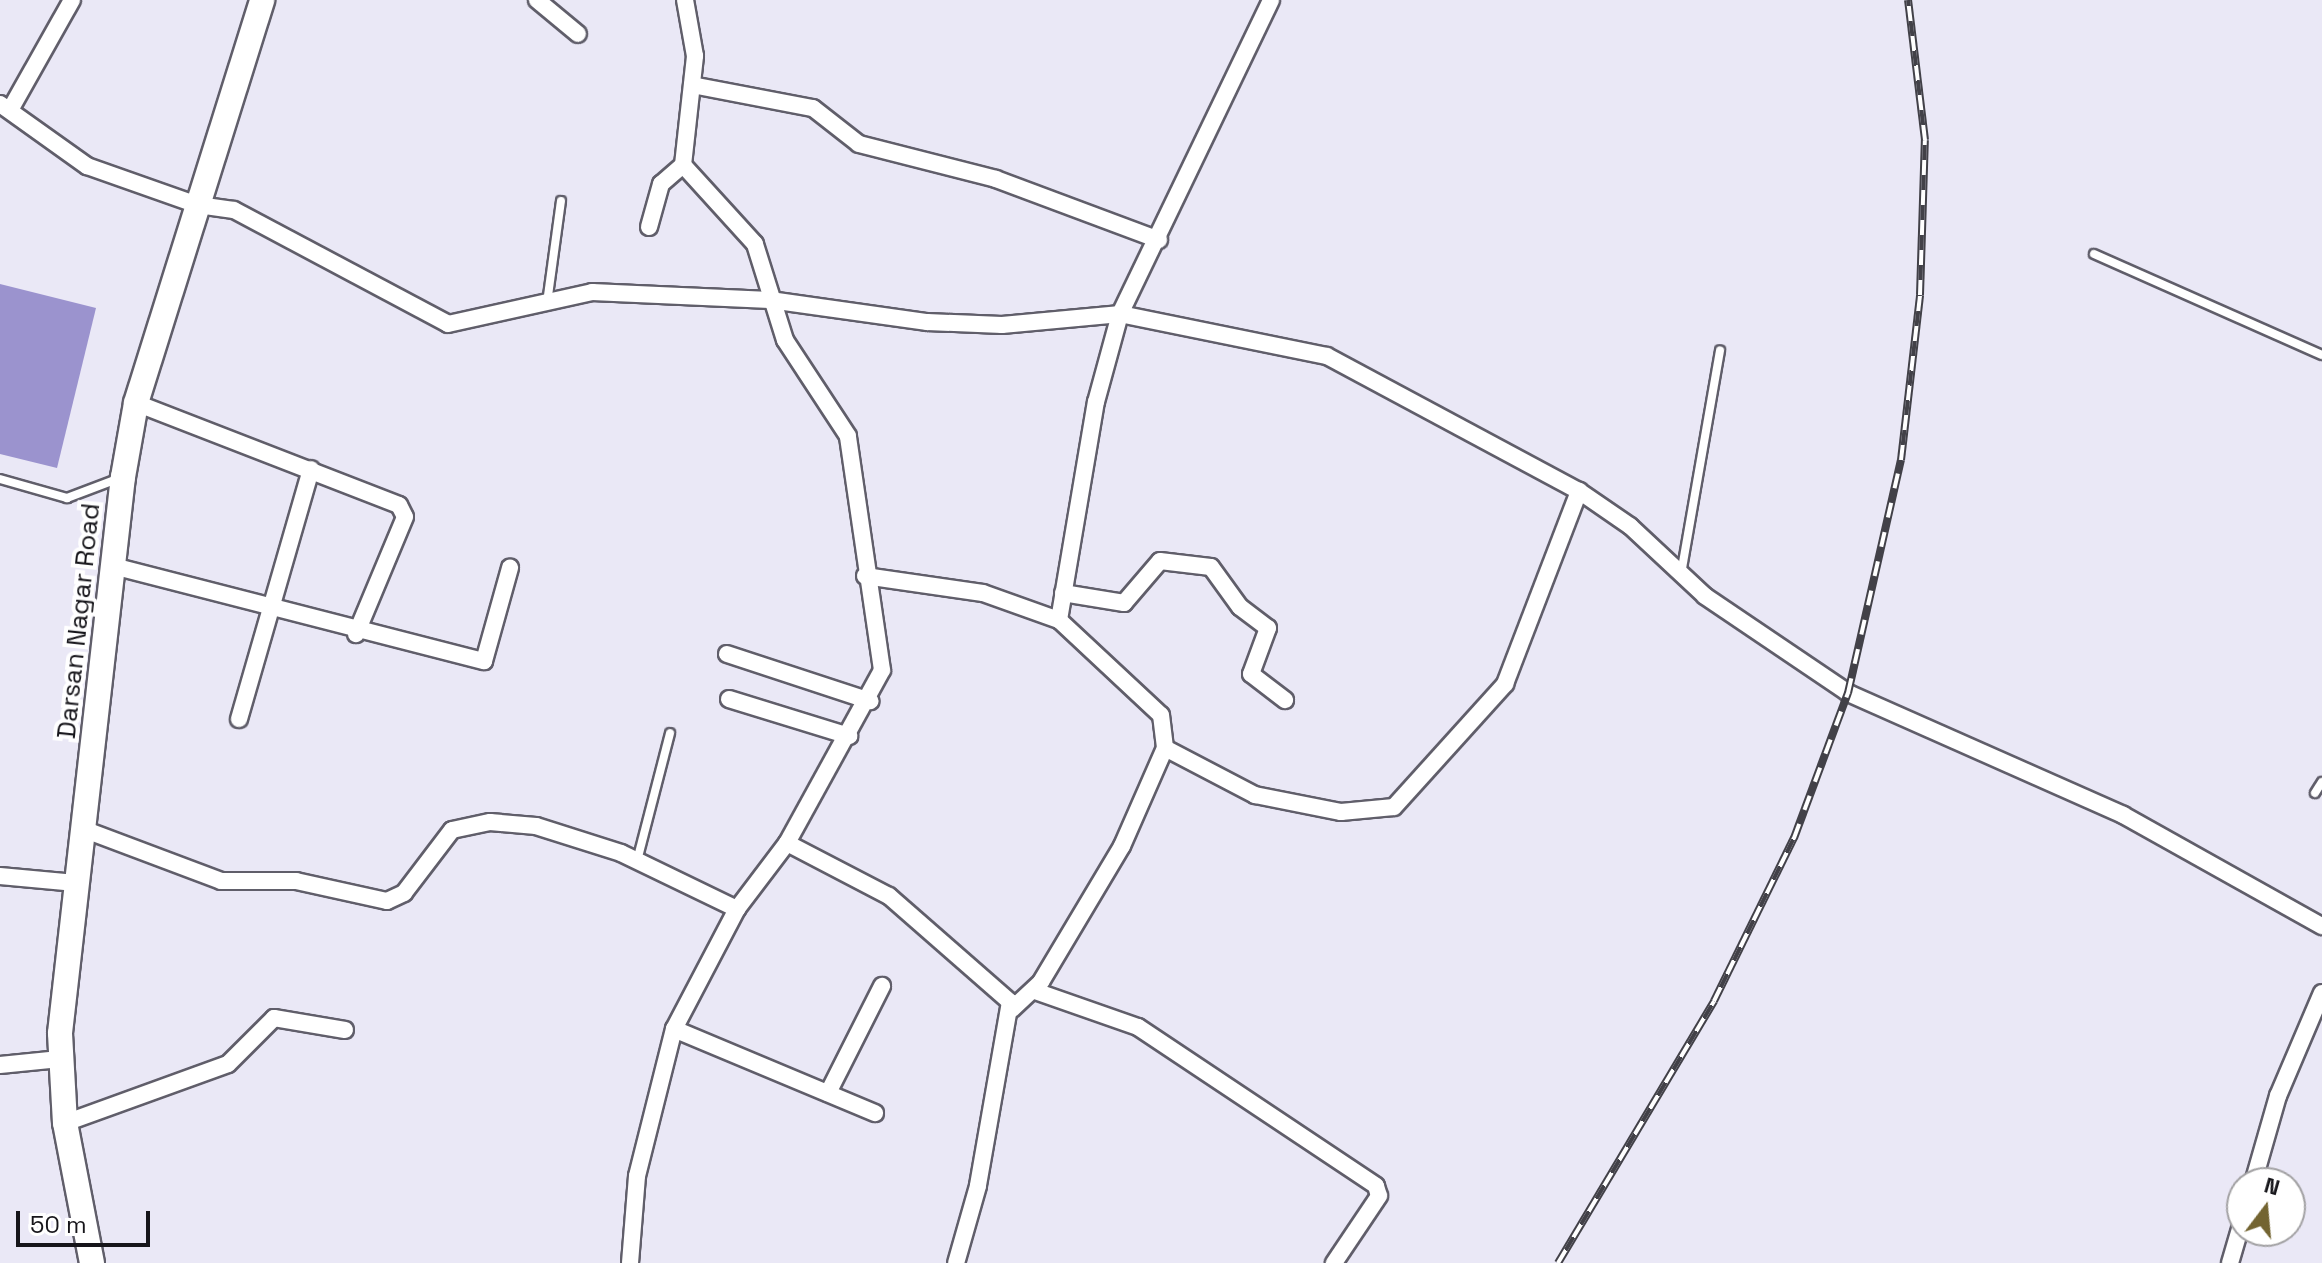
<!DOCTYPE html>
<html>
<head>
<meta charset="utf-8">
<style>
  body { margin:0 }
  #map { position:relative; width:2322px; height:1263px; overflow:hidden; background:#eae8f6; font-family:"Space Grotesk",sans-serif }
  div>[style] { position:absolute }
  .water>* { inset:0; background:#9b93ce }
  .roads { filter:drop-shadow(2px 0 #605e6a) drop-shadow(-2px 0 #605e6a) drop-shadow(0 2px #605e6a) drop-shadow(0 -2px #605e6a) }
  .lane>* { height:8px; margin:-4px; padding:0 4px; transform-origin:4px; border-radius:4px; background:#fff }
  .street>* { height:16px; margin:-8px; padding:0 8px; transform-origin:8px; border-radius:8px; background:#fff }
  .secondary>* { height:24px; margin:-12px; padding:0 12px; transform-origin:12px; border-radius:12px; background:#fff }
  .rail>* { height:8px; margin-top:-4px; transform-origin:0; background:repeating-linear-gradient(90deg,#fff 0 15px,#424148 0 30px); box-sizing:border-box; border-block:2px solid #424148 }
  span { translate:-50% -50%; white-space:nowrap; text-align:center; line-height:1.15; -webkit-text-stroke:8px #fff; paint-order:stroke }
  .street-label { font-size:26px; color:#16151a }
  .north { position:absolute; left:2226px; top:1167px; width:80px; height:80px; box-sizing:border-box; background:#fff; border:2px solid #a2a1a3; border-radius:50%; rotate:16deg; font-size:22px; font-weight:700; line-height:32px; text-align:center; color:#16151a }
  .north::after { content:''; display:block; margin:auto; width:28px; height:36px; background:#736431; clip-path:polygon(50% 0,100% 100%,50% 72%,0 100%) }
  .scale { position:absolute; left:16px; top:1211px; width:134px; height:36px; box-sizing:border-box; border:4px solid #16151a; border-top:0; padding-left:10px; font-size:24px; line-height:28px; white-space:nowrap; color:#16151a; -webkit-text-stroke:6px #fff; paint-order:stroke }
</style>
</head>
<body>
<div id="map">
  <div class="water">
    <i style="clip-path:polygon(0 284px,96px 308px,57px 468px,0 454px)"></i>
  </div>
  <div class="roads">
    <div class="lane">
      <i style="left:2094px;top:254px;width:249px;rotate:23.9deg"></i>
      <i style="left:547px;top:303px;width:103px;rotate:-82.2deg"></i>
      <i style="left:0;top:479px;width:70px;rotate:15.8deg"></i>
      <i style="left:67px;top:498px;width:53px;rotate:-20.8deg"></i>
      <i style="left:1681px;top:574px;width:227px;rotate:-80.1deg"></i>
      <i style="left:2315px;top:793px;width:13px;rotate:-58deg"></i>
      <i style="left:637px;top:861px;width:132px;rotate:-75.5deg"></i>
    </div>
    <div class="street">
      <i style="left:537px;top:0;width:53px;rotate:39.7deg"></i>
      <i style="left:692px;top:85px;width:123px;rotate:10.8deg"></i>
      <i style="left:813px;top:108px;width:58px;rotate:38deg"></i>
      <i style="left:859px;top:144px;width:141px;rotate:14.3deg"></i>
      <i style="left:996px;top:179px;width:174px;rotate:20.5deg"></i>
      <i style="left:0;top:104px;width:107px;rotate:35.5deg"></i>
      <i style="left:87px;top:166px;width:118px;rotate:19.4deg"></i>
      <i style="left:198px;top:205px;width:36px;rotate:8deg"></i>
      <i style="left:234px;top:210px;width:242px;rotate:28deg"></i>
      <i style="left:448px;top:324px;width:148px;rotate:-12.5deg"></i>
      <i style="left:592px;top:292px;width:178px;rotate:2.6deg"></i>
      <i style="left:770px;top:300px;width:159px;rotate:8deg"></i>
      <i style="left:927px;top:322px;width:75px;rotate:2.3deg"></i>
      <i style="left:1002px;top:325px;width:119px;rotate:-5.3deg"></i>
      <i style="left:1120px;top:314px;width:211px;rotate:11.5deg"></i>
      <i style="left:1327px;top:356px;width:286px;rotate:28.2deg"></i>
      <i style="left:1579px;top:491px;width:62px;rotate:34.5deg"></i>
      <i style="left:1630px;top:526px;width:103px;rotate:43deg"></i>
      <i style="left:1705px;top:596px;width:173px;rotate:34.1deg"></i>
      <i style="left:1848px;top:693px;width:301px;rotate:23.9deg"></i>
      <i style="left:2123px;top:815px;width:228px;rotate:29.2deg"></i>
      <i style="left:10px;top:110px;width:126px;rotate:-60.6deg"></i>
      <i style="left:649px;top:227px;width:45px;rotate:-74.4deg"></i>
      <i style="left:661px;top:184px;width:29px;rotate:-41deg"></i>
      <i style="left:136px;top:403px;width:282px;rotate:21.2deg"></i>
      <i style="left:399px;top:505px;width:13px;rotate:63deg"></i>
      <i style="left:405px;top:517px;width:127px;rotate:112.7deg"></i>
      <i style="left:117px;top:567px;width:379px;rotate:14.4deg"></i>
      <i style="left:484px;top:661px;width:97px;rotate:-74.4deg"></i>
      <i style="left:865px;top:576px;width:119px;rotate:8.2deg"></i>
      <i style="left:983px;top:593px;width:81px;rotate:19.6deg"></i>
      <i style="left:1059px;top:620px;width:139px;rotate:43deg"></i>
      <i style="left:1161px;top:715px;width:33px;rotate:83deg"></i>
      <i style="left:1165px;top:748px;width:107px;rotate:113.7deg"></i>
      <i style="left:1122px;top:846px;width:158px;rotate:120.8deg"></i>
      <i style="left:1041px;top:982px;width:40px;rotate:137deg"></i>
      <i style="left:1063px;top:593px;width:62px;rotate:9.3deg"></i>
      <i style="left:1124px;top:603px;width:55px;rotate:-49.4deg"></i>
      <i style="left:1160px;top:561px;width:51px;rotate:6.7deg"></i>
      <i style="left:1211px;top:567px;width:49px;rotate:54.1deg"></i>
      <i style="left:1240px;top:607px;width:35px;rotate:37deg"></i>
      <i style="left:1268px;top:628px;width:49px;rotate:110.3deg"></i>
      <i style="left:1251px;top:674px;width:43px;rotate:37.4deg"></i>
      <i style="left:1059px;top:620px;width:221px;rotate:-80.4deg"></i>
      <i style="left:1096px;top:402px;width:91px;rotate:-74.7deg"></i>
      <i style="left:1120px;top:314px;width:348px;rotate:-64.3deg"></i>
      <i style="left:727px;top:654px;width:151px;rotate:18.2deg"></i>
      <i style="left:729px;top:699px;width:126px;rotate:17.1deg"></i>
      <i style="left:239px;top:719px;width:260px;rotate:-73.9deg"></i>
      <i style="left:1165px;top:748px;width:102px;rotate:27.6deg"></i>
      <i style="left:1255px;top:795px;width:88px;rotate:11.2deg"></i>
      <i style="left:1341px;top:812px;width:53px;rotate:-5.4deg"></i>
      <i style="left:1394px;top:807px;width:166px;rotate:-47.9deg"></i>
      <i style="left:1505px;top:684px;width:207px;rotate:-69deg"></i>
      <i style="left:83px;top:829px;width:147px;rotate:20.6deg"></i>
      <i style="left:221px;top:881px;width:75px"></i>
      <i style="left:296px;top:881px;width:93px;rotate:12.4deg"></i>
      <i style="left:387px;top:901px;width:19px;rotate:-25deg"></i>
      <i style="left:404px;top:893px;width:79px;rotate:-52.7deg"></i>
      <i style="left:452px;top:830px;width:39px;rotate:-12deg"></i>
      <i style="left:490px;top:822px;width:46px;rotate:5deg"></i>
      <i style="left:536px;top:826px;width:89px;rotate:17.6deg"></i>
      <i style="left:621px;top:853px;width:129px;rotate:25.8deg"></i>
      <i style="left:787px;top:843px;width:115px;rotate:27.5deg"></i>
      <i style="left:889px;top:896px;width:161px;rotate:41.2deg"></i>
      <i style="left:1010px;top:1002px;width:187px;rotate:99.9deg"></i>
      <i style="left:978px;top:1186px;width:80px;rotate:105.9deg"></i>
      <i style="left:0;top:876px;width:76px;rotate:5.3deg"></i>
      <i style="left:1035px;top:991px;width:109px;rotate:19.3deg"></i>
      <i style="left:1138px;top:1027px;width:286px;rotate:33.7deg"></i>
      <i style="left:1376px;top:1186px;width:10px;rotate:73deg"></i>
      <i style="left:1379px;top:1196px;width:81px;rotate:123.9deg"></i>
      <i style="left:674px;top:1029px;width:218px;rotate:22.7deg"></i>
      <i style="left:0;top:1065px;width:60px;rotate:-5.7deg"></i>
      <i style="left:828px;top:1093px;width:120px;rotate:-63.2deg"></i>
      <i style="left:65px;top:1123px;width:173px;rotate:-19.9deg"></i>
      <i style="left:228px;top:1064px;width:65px;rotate:-45deg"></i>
      <i style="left:274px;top:1018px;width:72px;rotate:9.6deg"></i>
      <i style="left:2253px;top:1183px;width:91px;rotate:-74deg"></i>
      <i style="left:2278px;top:1096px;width:112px;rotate:-66.9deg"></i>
      <i style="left:630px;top:1263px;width:87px;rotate:-85.4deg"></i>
      <i style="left:637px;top:1176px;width:152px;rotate:-75.9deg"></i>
      <i style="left:674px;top:1029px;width:136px;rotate:-62.3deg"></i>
      <i style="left:737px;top:909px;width:83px;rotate:-52.9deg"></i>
      <i style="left:787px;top:843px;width:197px;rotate:-61.2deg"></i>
      <i style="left:882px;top:670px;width:236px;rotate:-98.3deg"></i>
      <i style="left:848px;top:436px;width:115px;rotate:-123.3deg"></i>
      <i style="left:785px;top:340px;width:101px;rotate:-107.4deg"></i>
      <i style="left:755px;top:244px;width:107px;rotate:-132.3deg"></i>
      <i style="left:683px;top:165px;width:110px;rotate:-83.7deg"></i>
      <i style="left:695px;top:56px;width:57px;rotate:-100.1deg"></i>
      <i style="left:2230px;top:1263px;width:43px;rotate:-73.7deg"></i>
    </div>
    <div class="secondary">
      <i style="left:92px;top:1263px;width:143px;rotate:-100.9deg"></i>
      <i style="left:65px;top:1123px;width:90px;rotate:-93.2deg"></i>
      <i style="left:60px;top:1033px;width:560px;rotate:-83.54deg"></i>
      <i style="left:123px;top:477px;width:75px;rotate:-80deg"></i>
      <i style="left:136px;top:403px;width:422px;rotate:-72.6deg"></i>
    </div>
  </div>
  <div class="rail">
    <i style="left:1558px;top:1263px;width:305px;rotate:-59.2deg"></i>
    <i style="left:1714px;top:1001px;width:182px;rotate:-63.9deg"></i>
    <i style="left:1794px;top:838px;width:155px;rotate:-69.6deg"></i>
    <i style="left:1848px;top:693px;width:239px;rotate:-77.2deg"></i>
    <i style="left:1901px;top:460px;width:166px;rotate:-83.4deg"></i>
    <i style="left:1920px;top:295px;width:155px;rotate:-88.2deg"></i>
    <i style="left:1925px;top:140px;width:141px;rotate:-96.9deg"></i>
  </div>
  <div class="street-label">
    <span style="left:79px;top:621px;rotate:-84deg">Darsan Nagar Road</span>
  </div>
  <div class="north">N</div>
  <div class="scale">50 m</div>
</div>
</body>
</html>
